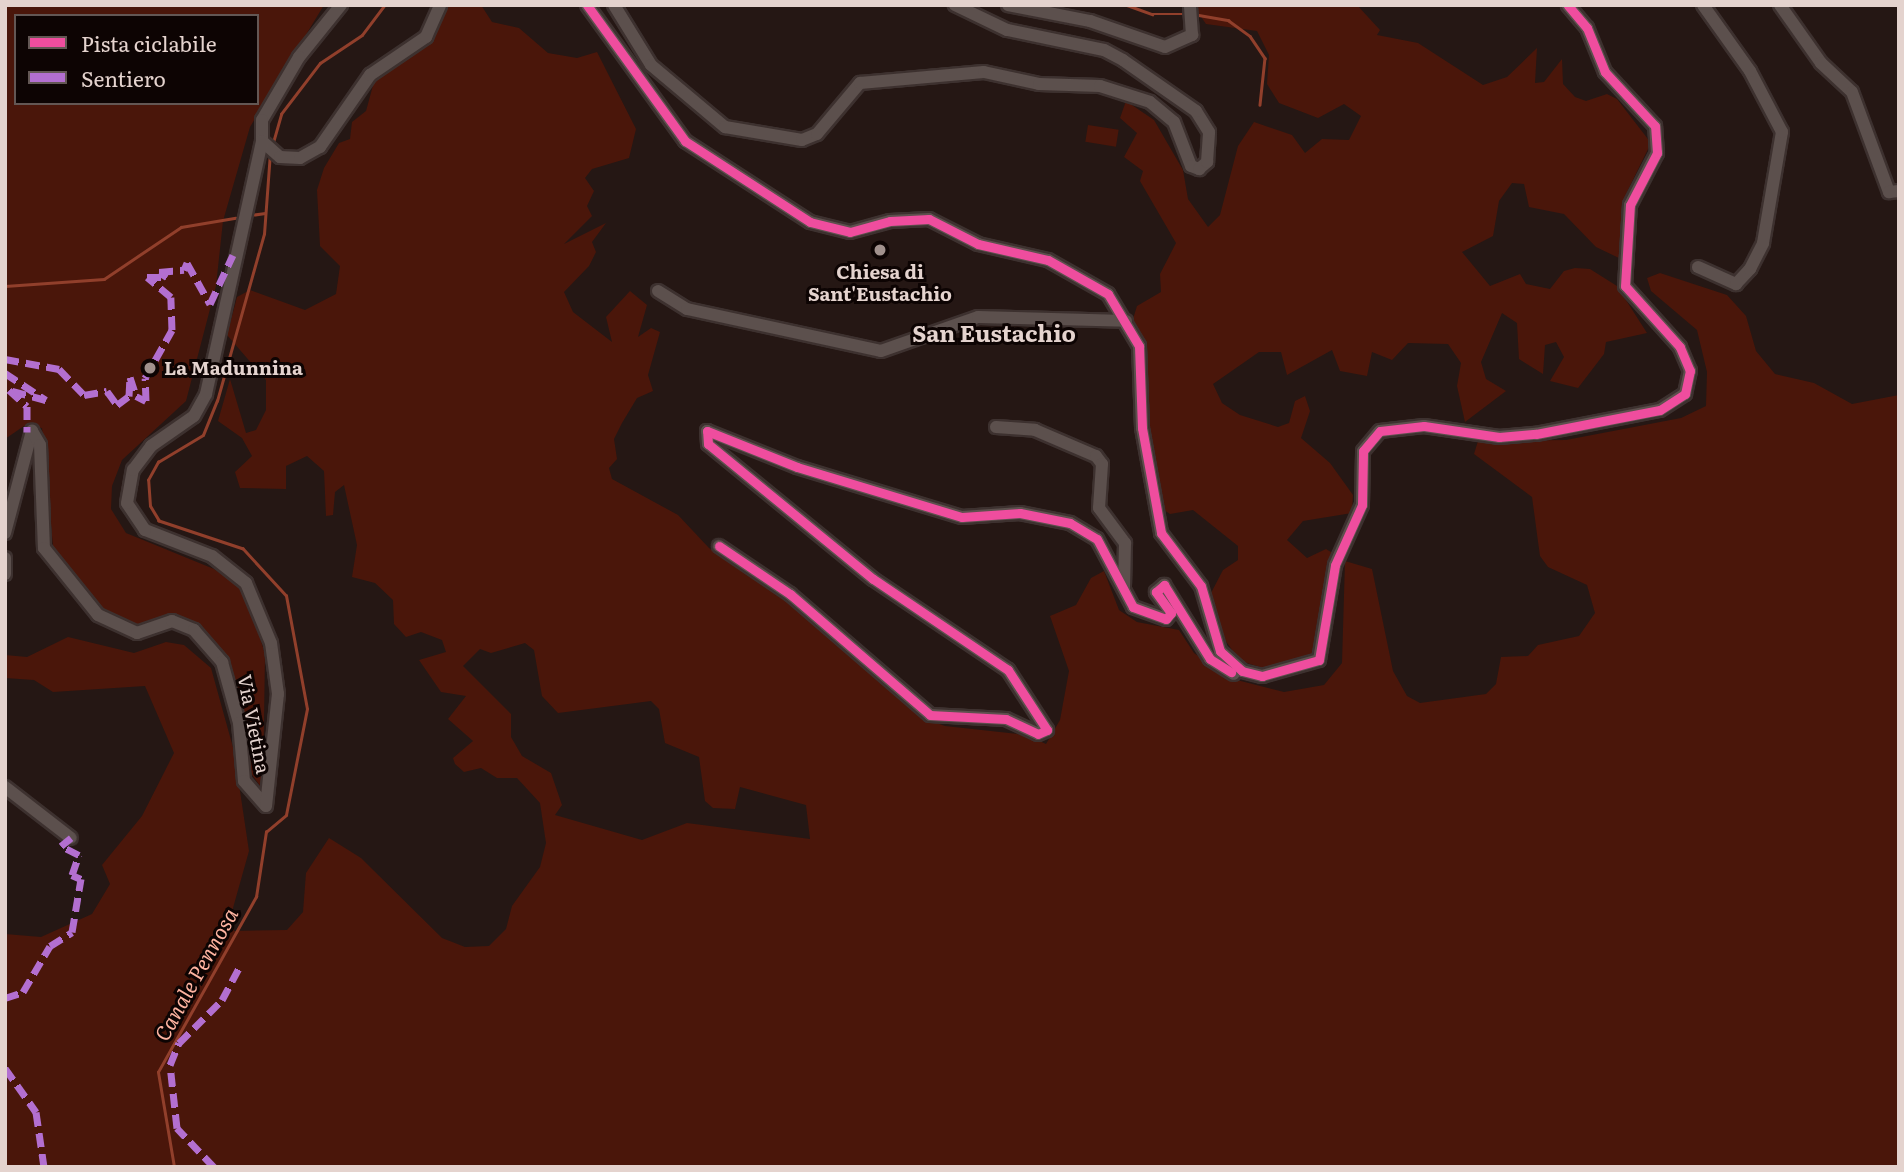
<!DOCTYPE html>
<html>
<head>
<meta charset="utf-8">
<style>
  body { margin:0 }
  #map { position:relative; width:1904px; height:1172px; overflow:hidden; background:#251714; font-family:Literata,serif }
  div>[style] { position:absolute }
  .green>* { inset:0; background:#4a160a; transform-origin:0 0 }
  .stream>* { height:2.5px; margin:-1.25px; padding:0 1.25px; transform-origin:1.25px; border-radius:1.25px; background:#913f2b }
  .roads { filter:drop-shadow(2px 0 #3d312f) drop-shadow(-2px 0 #3d312f) drop-shadow(0 2px #3d312f) drop-shadow(0 -2px #3d312f) }
  .minor>* { height:12px; margin:-6px; padding:0 6px; transform-origin:6px; border-radius:6px; background:#5c504d }
  .quiet>* { height:7px; margin-top:-3.5px; transform-origin:0; background:repeating-linear-gradient(90deg,#b36fd0 0 14px,transparent 0 21px) }
  .cycleway>* { height:9px; margin:-4.5px; padding:0 4.5px; transform-origin:4.5px; border-radius:4.5px; background:#ef4d9e }
  .dots>* { width:19px; height:19px; translate:-50% -50%; box-sizing:border-box; border:4px solid #0d0403; border-radius:50% }
  span { translate:-50% -50%; white-space:nowrap; text-align:center; line-height:1.15; -webkit-text-stroke:6px #0d0403; paint-order:stroke }
  .poi-label { font-size:19px; color:#e4d3ce; font-weight:700 }
  .left { translate:0 -50%; text-align:left }
  .street-label { font-size:19px; color:#e4d3ce }
  .water-label { font-size:21px; color:#feb3a0; font-style:italic }
  .quarter-label { font-size:23px; color:#e4d3ce; font-weight:700 }
  .frame { position:absolute; inset:0; border:7px solid #e4d3ce; pointer-events:none }
  .legend { position:absolute; left:14px; top:14px; width:245px; height:91px; box-sizing:border-box; background:#0d0403; border:2px solid #635754; margin:0; padding:9px 12px; list-style:none; font-size:21px; color:#e4d3ce }
  .legend li { display:flex; align-items:center; gap:14px; height:35px }
  .legend b { width:35px; border:2px solid #635754 }
</style>
</head>
<body>
<div id="map">
  <div class="green">
    <i style="clip-path:polygon(evenodd,5px 5px,324px 5px,250px 127px,223px 221px,216px 286px,186px 401px,122px 460px,112px 486px,111px 509px,126px 533px,214px 569px,238px 585px,253px 615px,265px 654px,263px 790px,250px 772px,232px 672px,218px 650px,189px 630px,134px 629px,112px 620px,53px 546px,42px 428px,24px 426px,5px 439px,5px 5px,16px 16px,257px 16px,257px 103px,16px 103px,16px 16px)"></i>
    <i style="clip-path:polygon(evenodd,445px 5px,481px 5px,492px 22px,519px 28px,548px 53px,577px 58px,597px 52px,636px 129px,629px 158px,592px 169px,585px 178px,594px 191px,587px 206px,592px 216px,564px 244px,606px 223px,592px 242px,596px 252px,589px 266px,564px 292px,573px 312px,612px 342px,606px 317px,630px 291px,647px 305px,638px 337px,651px 328px,660px 332px,648px 375px,653px 391px,637px 398px,622px 423px,614px 439px,617px 459px,609px 468px,612px 479px,678px 515px,709px 548px,790px 602px,928px 720px,945px 726px,1026px 735px,1046px 744px,1060px 720px,1069px 671px,1050px 616px,1076px 605px,1091px 578px,1104px 571px,1119px 610px,1137px 622px,1179px 630px,1194px 653px,1229px 678px,1284px 692px,1324px 685px,1342px 663px,1345px 561px,1372px 569px,1393px 671px,1407px 696px,1420px 703px,1486px 694px,1496px 684px,1501px 657px,1528px 656px,1538px 645px,1579px 636px,1595px 613px,1587px 585px,1548px 567px,1540px 556px,1532px 497px,1474px 454px,1478px 441px,1566px 440px,1681px 418px,1706px 406px,1707px 372px,1697px 330px,1651px 291px,1647px 278px,1660px 273px,1727px 295px,1746px 316px,1756px 351px,1775px 374px,1814px 383px,1852px 404px,1899px 395px,1899px 1167px,5px 1167px,5px 934px,41px 937px,92px 914px,110px 884px,102px 865px,142px 816px,174px 753px,145px 686px,53px 692px,34px 680px,5px 678px,5px 655px,27px 657px,68px 637px,134px 653px,166px 642px,184px 645px,211px 668px,234px 751px,249px 851px,233px 908px,234px 931px,287px 930px,303px 912px,306px 873px,329px 838px,361px 858px,442px 938px,465px 947px,489px 946px,506px 929px,512px 906px,540px 867px,546px 843px,540px 803px,517px 778px,497px 778px,481px 768px,464px 772px,455px 764px,453px 758px,473px 741px,448px 719px,466px 696px,441px 692px,419px 660px,446px 652px,442px 640px,421px 632px,406px 637px,394px 624px,393px 600px,375px 583px,352px 577px,357px 545px,344px 485px,335px 492px,333px 515px,326px 516px,324px 471px,307px 456px,286px 466px,286px 489px,240px 488px,235px 472px,252px 456px,242px 438px,218px 421px,230px 379px,246px 433px,256px 430px,266px 410px,266px 380px,227px 335px,237px 297px,250px 290px,305px 310px,336px 294px,340px 266px,320px 246px,317px 190px,324px 168px,339px 143px,350px 139px,352px 122px,366px 111px,375px 78px,426px 47px,445px 5px,525px 643px,534px 650px,542px 696px,558px 713px,651px 701px,659px 709px,665px 743px,699px 757px,705px 801px,713px 808px,735px 809px,740px 787px,806px 805px,810px 839px,687px 823px,642px 840px,555px 815px,562px 805px,551px 773px,522px 756px,511px 737px,511px 714px,463px 666px,480px 649px,491px 653px,525px 643px)"></i>
    <i style="clip-path:polygon(1193px 5px,1357px 5px,1380px 30px,1377px 35px,1418px 43px,1483px 85px,1507px 77px,1537px 48px,1535px 83px,1544px 82px,1562px 59px,1563px 84px,1575px 97px,1586px 101px,1607px 94px,1617px 99px,1651px 143px,1627px 192px,1621px 259px,1596px 247px,1564px 214px,1529px 207px,1524px 184px,1512px 183px,1499px 201px,1493px 236px,1462px 252px,1490px 286px,1520px 274px,1526px 284px,1550px 289px,1564px 271px,1575px 268px,1590px 269px,1617px 286px,1647px 333px,1606px 342px,1604px 354px,1578px 388px,1550px 381px,1564px 357px,1556px 342px,1545px 345px,1543px 374px,1519px 359px,1517px 323px,1502px 313px,1481px 362px,1486px 379px,1506px 391px,1465px 422px,1457px 386px,1461px 363px,1448px 344px,1408px 343px,1392px 360px,1372px 352px,1367px 376px,1340px 371px,1332px 350px,1287px 375px,1281px 352px,1259px 352px,1213px 384px,1222px 403px,1240px 415px,1278px 427px,1289px 423px,1295px 401px,1305px 396px,1310px 411px,1301px 438px,1330px 463px,1353px 495px,1352px 513px,1303px 521px,1287px 540px,1307px 558px,1326px 549px,1334px 554px,1315px 657px,1270px 670px,1240px 661px,1220px 633px,1211px 593px,1223px 570px,1238px 560px,1238px 546px,1193px 510px,1170px 514px,1161px 508px,1145px 421px,1146px 363px,1133px 319px,1137px 306px,1161px 292px,1160px 274px,1176px 243px,1140px 181px,1143px 171px,1124px 157px,1137px 133px,1120px 118px,1126px 101px,1154px 120px,1183px 170px,1188px 199px,1208px 227px,1220px 215px,1238px 146px,1254px 122px,1292px 135px,1305px 153px,1322px 139px,1349px 140px,1361px 116px,1344px 104px,1318px 118px,1279px 103px,1267px 84px,1269px 55px,1257px 31px,1206px 24px)"></i>
    <i style="left:1088px;top:125px;width:31px;height:17px;rotate:9deg"></i>
  </div>
  <div class="stream">
    <i style="left:1127px;top:5px;width:27px;rotate:20deg"></i>
    <i style="left:1152px;top:14px;width:34px"></i>
    <i style="left:1193px;top:14px;width:36px;rotate:10deg"></i>
    <i style="left:1228px;top:20px;width:27px;rotate:36deg"></i>
    <i style="left:1250px;top:36px;width:27px;rotate:56deg"></i>
    <i style="left:1265px;top:58px;width:47px;rotate:96.1deg"></i>
    <i style="left:272px;top:146px;width:33px;rotate:-74deg"></i>
    <i style="left:281px;top:114px;width:64px;rotate:-52.6deg"></i>
    <i style="left:320px;top:63px;width:50px;rotate:-33.7deg"></i>
    <i style="left:362px;top:35px;width:38px;rotate:-53deg"></i>
    <i style="left:251px;top:215px;width:14px;rotate:-8deg"></i>
    <i style="left:5px;top:286px;width:99px;rotate:-4deg"></i>
    <i style="left:104px;top:279px;width:93px;rotate:-34deg"></i>
    <i style="left:181px;top:227px;width:55px;rotate:-9.5deg"></i>
    <i style="left:174px;top:1167px;width:96px;rotate:-99.6deg"></i>
    <i style="left:158px;top:1072px;width:201px;rotate:-60.8deg"></i>
    <i style="left:256px;top:897px;width:66px;rotate:-81.3deg"></i>
    <i style="left:266px;top:832px;width:26px;rotate:-40deg"></i>
    <i style="left:286px;top:815px;width:108px;rotate:-78.8deg"></i>
    <i style="left:307px;top:709px;width:115px;rotate:-100.5deg"></i>
    <i style="left:286px;top:596px;width:64px;rotate:-132.5deg"></i>
    <i style="left:243px;top:549px;width:89px;rotate:-161.6deg"></i>
    <i style="left:159px;top:521px;width:17px;rotate:-121deg"></i>
    <i style="left:150px;top:506px;width:26px;rotate:-94deg"></i>
    <i style="left:148px;top:480px;width:21px;rotate:-61deg"></i>
    <i style="left:158px;top:462px;width:52px;rotate:-31deg"></i>
    <i style="left:203px;top:435px;width:37px;rotate:-68deg"></i>
    <i style="left:217px;top:401px;width:173px;rotate:-74.3deg"></i>
    <i style="left:264px;top:234px;width:82px;rotate:-85.8deg"></i>
  </div>
  <div class="roads">
    <div class="minor">
      <i style="left:341px;top:5px;width:67px;rotate:128.9deg"></i>
      <i style="left:299px;top:57px;width:73px;rotate:120.4deg"></i>
      <i style="left:262px;top:120px;width:21px;rotate:90deg"></i>
      <i style="left:262px;top:141px;width:24px;rotate:42deg"></i>
      <i style="left:280px;top:157px;width:20px;rotate:3deg"></i>
      <i style="left:300px;top:158px;width:23px;rotate:-29deg"></i>
      <i style="left:320px;top:147px;width:88px;rotate:-55.2deg"></i>
      <i style="left:370px;top:75px;width:68px;rotate:-34.2deg"></i>
      <i style="left:426px;top:37px;width:35px;rotate:-66deg"></i>
      <i style="left:587px;top:5px;width:168px;rotate:54.2deg"></i>
      <i style="left:685px;top:141px;width:149px;rotate:32.9deg"></i>
      <i style="left:810px;top:222px;width:41px;rotate:14deg"></i>
      <i style="left:850px;top:232px;width:41px;rotate:-15.4deg"></i>
      <i style="left:890px;top:221px;width:39px;rotate:-3deg"></i>
      <i style="left:929px;top:219px;width:55px;rotate:27deg"></i>
      <i style="left:978px;top:244px;width:72px;rotate:12.9deg"></i>
      <i style="left:1048px;top:260px;width:69px;rotate:29.5deg"></i>
      <i style="left:1108px;top:294px;width:61px;rotate:59.2deg"></i>
      <i style="left:1139px;top:346px;width:82px;rotate:87.9deg"></i>
      <i style="left:1142px;top:428px;width:107px;rotate:79.7deg"></i>
      <i style="left:1161px;top:533px;width:66px;rotate:53deg"></i>
      <i style="left:1201px;top:586px;width:68px;rotate:73.7deg"></i>
      <i style="left:1220px;top:651px;width:30px;rotate:42deg"></i>
      <i style="left:1242px;top:671px;width:21px;rotate:14deg"></i>
      <i style="left:1262px;top:676px;width:59px;rotate:-15.7deg"></i>
      <i style="left:1319px;top:660px;width:96px;rotate:-80.4deg"></i>
      <i style="left:1335px;top:565px;width:66px;rotate:-65.8deg"></i>
      <i style="left:1362px;top:505px;width:54px;rotate:-88.9deg"></i>
      <i style="left:1363px;top:451px;width:26px;rotate:-50deg"></i>
      <i style="left:1380px;top:431px;width:44px;rotate:-6.5deg"></i>
      <i style="left:1424px;top:426px;width:76px;rotate:8.3deg"></i>
      <i style="left:1499px;top:437px;width:37px;rotate:-5deg"></i>
      <i style="left:1536px;top:434px;width:126px;rotate:-11deg"></i>
      <i style="left:1660px;top:410px;width:30px;rotate:-33deg"></i>
      <i style="left:1685px;top:394px;width:24px;rotate:-78deg"></i>
      <i style="left:1690px;top:371px;width:26px;rotate:-113deg"></i>
      <i style="left:1680px;top:347px;width:82px;rotate:-132deg"></i>
      <i style="left:1625px;top:286px;width:81px;rotate:-86.5deg"></i>
      <i style="left:1630px;top:205px;width:59px;rotate:-62.6deg"></i>
      <i style="left:1657px;top:153px;width:27px;rotate:-94deg"></i>
      <i style="left:1655px;top:126px;width:74px;rotate:-132.8deg"></i>
      <i style="left:1605px;top:72px;width:48px;rotate:-112.2deg"></i>
      <i style="left:1587px;top:28px;width:30px;rotate:-130deg"></i>
      <i style="left:614px;top:5px;width:70px;rotate:58.3deg"></i>
      <i style="left:651px;top:65px;width:97px;rotate:40deg"></i>
      <i style="left:725px;top:127px;width:78px;rotate:9.6deg"></i>
      <i style="left:802px;top:140px;width:16px;rotate:-22deg"></i>
      <i style="left:817px;top:134px;width:67px;rotate:-49.9deg"></i>
      <i style="left:860px;top:83px;width:124px;rotate:-5.1deg"></i>
      <i style="left:984px;top:72px;width:56px;rotate:12.3deg"></i>
      <i style="left:1039px;top:84px;width:61px;rotate:1.9deg"></i>
      <i style="left:1100px;top:86px;width:52px;rotate:17.7deg"></i>
      <i style="left:1150px;top:102px;width:31px;rotate:40deg"></i>
      <i style="left:1174px;top:122px;width:47px;rotate:68.9deg"></i>
      <i style="left:1191px;top:166px;width:9px;rotate:21deg"></i>
      <i style="left:1199px;top:169px;width:11px;rotate:-41deg"></i>
      <i style="left:1207px;top:162px;width:30px;rotate:-86deg"></i>
      <i style="left:1209px;top:132px;width:25px;rotate:-122deg"></i>
      <i style="left:1196px;top:111px;width:89px;rotate:-145.1deg"></i>
      <i style="left:1123px;top:60px;width:21px;rotate:-152deg"></i>
      <i style="left:1104px;top:50px;width:99px;rotate:-168.3deg"></i>
      <i style="left:1007px;top:30px;width:58px;rotate:-154.3deg"></i>
      <i style="left:1008px;top:5px;width:84px;rotate:11deg"></i>
      <i style="left:1090px;top:21px;width:79px;rotate:19.1deg"></i>
      <i style="left:1165px;top:47px;width:30px;rotate:-24deg"></i>
      <i style="left:1192px;top:35px;width:30px;rotate:-94deg"></i>
      <i style="left:1780px;top:5px;width:71px;rotate:54.7deg"></i>
      <i style="left:1821px;top:63px;width:42px;rotate:43.1deg"></i>
      <i style="left:1852px;top:92px;width:107px;rotate:69.7deg"></i>
      <i style="left:1889px;top:192px;width:10px;rotate:-6deg"></i>
      <i style="left:1698px;top:267px;width:42px;rotate:24.1deg"></i>
      <i style="left:1736px;top:284px;width:21px;rotate:-47deg"></i>
      <i style="left:1750px;top:269px;width:29px;rotate:-63deg"></i>
      <i style="left:1763px;top:243px;width:113px;rotate:-80.3deg"></i>
      <i style="left:1782px;top:132px;width:69px;rotate:-117.7deg"></i>
      <i style="left:1750px;top:71px;width:81px;rotate:-125.5deg"></i>
      <i style="left:658px;top:291px;width:34px;rotate:32deg"></i>
      <i style="left:687px;top:309px;width:198px;rotate:12.2deg"></i>
      <i style="left:881px;top:351px;width:103px;rotate:-19.3deg"></i>
      <i style="left:978px;top:317px;width:148px;rotate:1.5deg"></i>
      <i style="left:996px;top:427px;width:39px;rotate:4deg"></i>
      <i style="left:1035px;top:430px;width:66px;rotate:23.1deg"></i>
      <i style="left:1096px;top:456px;width:10px;rotate:53deg"></i>
      <i style="left:1102px;top:464px;width:44px;rotate:93.9deg"></i>
      <i style="left:1099px;top:508px;width:44px;rotate:53.4deg"></i>
      <i style="left:1125px;top:543px;width:44px;rotate:91.3deg"></i>
      <i style="left:5px;top:533px;width:106px;rotate:-75.2deg"></i>
      <i style="left:32px;top:431px;width:16px;rotate:60deg"></i>
      <i style="left:40px;top:445px;width:103px;rotate:87.8deg"></i>
      <i style="left:44px;top:548px;width:86px;rotate:51.1deg"></i>
      <i style="left:98px;top:615px;width:43px;rotate:24.8deg"></i>
      <i style="left:137px;top:633px;width:37px;rotate:-19deg"></i>
      <i style="left:172px;top:621px;width:24px;rotate:22deg"></i>
      <i style="left:194px;top:630px;width:43px;rotate:48.8deg"></i>
      <i style="left:222px;top:662px;width:63px;rotate:74.4deg"></i>
      <i style="left:239px;top:723px;width:58px;rotate:85.1deg"></i>
      <i style="left:244px;top:781px;width:33px;rotate:49deg"></i>
      <i style="left:266px;top:806px;width:113px;rotate:-83.9deg"></i>
      <i style="left:278px;top:694px;width:51px;rotate:-97.8deg"></i>
      <i style="left:271px;top:643px;width:65px;rotate:-112.6deg"></i>
      <i style="left:246px;top:583px;width:43px;rotate:-141.5deg"></i>
      <i style="left:212px;top:556px;width:72px;rotate:-158.8deg"></i>
      <i style="left:145px;top:530px;width:32px;rotate:-124deg"></i>
      <i style="left:127px;top:503px;width:34px;rotate:-80deg"></i>
      <i style="left:133px;top:470px;width:30px;rotate:-53deg"></i>
      <i style="left:151px;top:446px;width:52px;rotate:-34.9deg"></i>
      <i style="left:194px;top:416px;width:25px;rotate:-61deg"></i>
      <i style="left:206px;top:394px;width:259px;rotate:-77.5deg"></i>
      <i style="left:719px;top:546px;width:86px;rotate:34.1deg"></i>
      <i style="left:790px;top:594px;width:185px;rotate:40.8deg"></i>
      <i style="left:930px;top:715px;width:76px;rotate:3deg"></i>
      <i style="left:1006px;top:719px;width:35px;rotate:25deg"></i>
      <i style="left:1038px;top:734px;width:10px;rotate:-24deg"></i>
      <i style="left:1047px;top:730px;width:72px;rotate:-123deg"></i>
      <i style="left:1008px;top:670px;width:163px;rotate:-146deg"></i>
      <i style="left:873px;top:579px;width:213px;rotate:-140.7deg"></i>
      <i style="left:708px;top:444px;width:13px;rotate:-94deg"></i>
      <i style="left:707px;top:431px;width:97px;rotate:21.8deg"></i>
      <i style="left:797px;top:467px;width:172px;rotate:16.9deg"></i>
      <i style="left:962px;top:517px;width:58px;rotate:-3.9deg"></i>
      <i style="left:1020px;top:513px;width:51px;rotate:11.3deg"></i>
      <i style="left:1070px;top:523px;width:31px;rotate:31deg"></i>
      <i style="left:1097px;top:539px;width:77px;rotate:62.1deg"></i>
      <i style="left:1133px;top:607px;width:35px;rotate:20deg"></i>
      <i style="left:1166px;top:619px;width:8px;rotate:-50deg"></i>
      <i style="left:1171px;top:613px;width:26px;rotate:-126deg"></i>
      <i style="left:1156px;top:592px;width:11px;rotate:-41deg"></i>
      <i style="left:1164px;top:585px;width:87px;rotate:58.1deg"></i>
      <i style="left:1210px;top:659px;width:28px;rotate:32deg"></i>
      <i style="left:5px;top:558px;width:16px;rotate:90deg"></i>
      <i style="left:5px;top:787px;width:83px;rotate:37.7deg"></i>
    </div>
  </div>
  <div class="quiet">
    <i style="left:5px;top:359px;width:55px;rotate:10.5deg"></i>
    <i style="left:59px;top:369px;width:36px;rotate:46deg"></i>
    <i style="left:84px;top:395px;width:23px;rotate:-10deg"></i>
    <i style="left:107px;top:391px;width:17px;rotate:54deg"></i>
    <i style="left:117px;top:405px;width:15px;rotate:-37deg"></i>
    <i style="left:129px;top:396px;width:19px;rotate:-87deg"></i>
    <i style="left:130px;top:377px;width:20px;rotate:72deg"></i>
    <i style="left:136px;top:396px;width:11px;rotate:27deg"></i>
    <i style="left:146px;top:401px;width:23px;rotate:-92deg"></i>
    <i style="left:145px;top:378px;width:55px;rotate:-60.6deg"></i>
    <i style="left:172px;top:330px;width:33px;rotate:-92deg"></i>
    <i style="left:171px;top:297px;width:31px;rotate:-140deg"></i>
    <i style="left:147px;top:277px;width:20px"></i>
    <i style="left:167px;top:277px;width:9px;rotate:-148deg"></i>
    <i style="left:159px;top:272px;width:25px;rotate:-5deg"></i>
    <i style="left:184px;top:270px;width:8px;rotate:-67deg"></i>
    <i style="left:187px;top:263px;width:47px;rotate:60.7deg"></i>
    <i style="left:210px;top:304px;width:54px;rotate:-64.9deg"></i>
    <i style="left:5px;top:373px;width:49px;rotate:33.4deg"></i>
    <i style="left:46px;top:400px;width:38px;rotate:-165deg"></i>
    <i style="left:9px;top:390px;width:24px;rotate:42deg"></i>
    <i style="left:27px;top:406px;width:26px;rotate:90deg"></i>
    <i style="left:5px;top:998px;width:19px;rotate:-18deg"></i>
    <i style="left:23px;top:992px;width:53px;rotate:-59.6deg"></i>
    <i style="left:50px;top:946px;width:26px;rotate:-32deg"></i>
    <i style="left:72px;top:932px;width:54px;rotate:-80.4deg"></i>
    <i style="left:81px;top:879px;width:10px;rotate:-156deg"></i>
    <i style="left:72px;top:875px;width:21px;rotate:-71deg"></i>
    <i style="left:79px;top:855px;width:20px;rotate:-153deg"></i>
    <i style="left:61px;top:846px;width:13px;rotate:-39deg"></i>
    <i style="left:5px;top:1068px;width:54px;rotate:54.8deg"></i>
    <i style="left:36px;top:1112px;width:56px;rotate:81.7deg"></i>
    <i style="left:214px;top:1167px;width:54px;rotate:-133.5deg"></i>
    <i style="left:177px;top:1128px;width:63px;rotate:-96.3deg"></i>
    <i style="left:170px;top:1065px;width:24px;rotate:-68deg"></i>
    <i style="left:179px;top:1043px;width:61px;rotate:-45deg"></i>
    <i style="left:222px;top:1000px;width:36px;rotate:-62deg"></i>
  </div>
  <div class="cycleway">
    <i style="left:587px;top:5px;width:168px;rotate:54.2deg"></i>
    <i style="left:685px;top:141px;width:149px;rotate:32.9deg"></i>
    <i style="left:810px;top:222px;width:41px;rotate:14deg"></i>
    <i style="left:850px;top:232px;width:41px;rotate:-15.4deg"></i>
    <i style="left:890px;top:221px;width:39px;rotate:-3deg"></i>
    <i style="left:929px;top:219px;width:55px;rotate:27deg"></i>
    <i style="left:978px;top:244px;width:72px;rotate:12.9deg"></i>
    <i style="left:1048px;top:260px;width:69px;rotate:29.5deg"></i>
    <i style="left:1108px;top:294px;width:61px;rotate:59.2deg"></i>
    <i style="left:1139px;top:346px;width:82px;rotate:87.9deg"></i>
    <i style="left:1142px;top:428px;width:107px;rotate:79.7deg"></i>
    <i style="left:1161px;top:533px;width:66px;rotate:53deg"></i>
    <i style="left:1201px;top:586px;width:68px;rotate:73.7deg"></i>
    <i style="left:1220px;top:651px;width:30px;rotate:42deg"></i>
    <i style="left:1242px;top:671px;width:21px;rotate:14deg"></i>
    <i style="left:1262px;top:676px;width:59px;rotate:-15.7deg"></i>
    <i style="left:1319px;top:660px;width:96px;rotate:-80.4deg"></i>
    <i style="left:1335px;top:565px;width:66px;rotate:-65.8deg"></i>
    <i style="left:1362px;top:505px;width:54px;rotate:-88.9deg"></i>
    <i style="left:1363px;top:451px;width:26px;rotate:-50deg"></i>
    <i style="left:1380px;top:431px;width:44px;rotate:-6.5deg"></i>
    <i style="left:1424px;top:426px;width:76px;rotate:8.3deg"></i>
    <i style="left:1499px;top:437px;width:37px;rotate:-5deg"></i>
    <i style="left:1536px;top:434px;width:126px;rotate:-11deg"></i>
    <i style="left:1660px;top:410px;width:30px;rotate:-33deg"></i>
    <i style="left:1685px;top:394px;width:24px;rotate:-78deg"></i>
    <i style="left:1690px;top:371px;width:26px;rotate:-113deg"></i>
    <i style="left:1680px;top:347px;width:82px;rotate:-132deg"></i>
    <i style="left:1625px;top:286px;width:81px;rotate:-86.5deg"></i>
    <i style="left:1630px;top:205px;width:59px;rotate:-62.6deg"></i>
    <i style="left:1657px;top:153px;width:27px;rotate:-94deg"></i>
    <i style="left:1655px;top:126px;width:74px;rotate:-132.8deg"></i>
    <i style="left:1605px;top:72px;width:48px;rotate:-112.2deg"></i>
    <i style="left:1587px;top:28px;width:30px;rotate:-130deg"></i>
    <i style="left:719px;top:546px;width:86px;rotate:34.1deg"></i>
    <i style="left:790px;top:594px;width:185px;rotate:40.8deg"></i>
    <i style="left:930px;top:715px;width:76px;rotate:3deg"></i>
    <i style="left:1006px;top:719px;width:35px;rotate:25deg"></i>
    <i style="left:1038px;top:734px;width:10px;rotate:-24deg"></i>
    <i style="left:1047px;top:730px;width:72px;rotate:-123deg"></i>
    <i style="left:1008px;top:670px;width:163px;rotate:-146deg"></i>
    <i style="left:873px;top:579px;width:213px;rotate:-140.7deg"></i>
    <i style="left:708px;top:444px;width:13px;rotate:-94deg"></i>
    <i style="left:707px;top:431px;width:97px;rotate:21.8deg"></i>
    <i style="left:797px;top:467px;width:172px;rotate:16.9deg"></i>
    <i style="left:962px;top:517px;width:58px;rotate:-3.9deg"></i>
    <i style="left:1020px;top:513px;width:51px;rotate:11.3deg"></i>
    <i style="left:1070px;top:523px;width:31px;rotate:31deg"></i>
    <i style="left:1097px;top:539px;width:77px;rotate:62.1deg"></i>
    <i style="left:1133px;top:607px;width:35px;rotate:20deg"></i>
    <i style="left:1166px;top:619px;width:8px;rotate:-50deg"></i>
    <i style="left:1171px;top:613px;width:26px;rotate:-126deg"></i>
    <i style="left:1156px;top:592px;width:11px;rotate:-41deg"></i>
    <i style="left:1164px;top:585px;width:87px;rotate:58.1deg"></i>
    <i style="left:1210px;top:659px;width:25px;rotate:32deg"></i>
  </div>
  <div class="dots">
    <i style="left:880px;top:250px;background:#a1918d"></i>
    <i style="left:150px;top:368px;background:#a1918d"></i>
  </div>
  <div class="poi-label">
    <span style="left:880px;top:283px">Chiesa di<br>Sant'Eustachio</span>
    <span class="left" style="left:164px;top:368px">La Madunnina</span>
  </div>
  <div class="street-label">
    <span style="left:254px;top:724px;rotate:79deg">Via Vietina</span>
  </div>
  <div class="water-label">
    <span style="left:195px;top:974px;rotate:-61deg">Canale Pennosa</span>
  </div>
  <div class="quarter-label">
    <span style="left:994px;top:332px">San Eustachio</span>
  </div>
  <div class="frame"></div>
  <ul class="legend">
  <li><b style="height:9px;background:#ef4d9e"></b>Pista ciclabile</li>
  <li><b style="height:9px;background:#b36fd0"></b>Sentiero</li>
  </ul>
</div>
</body>
</html>
